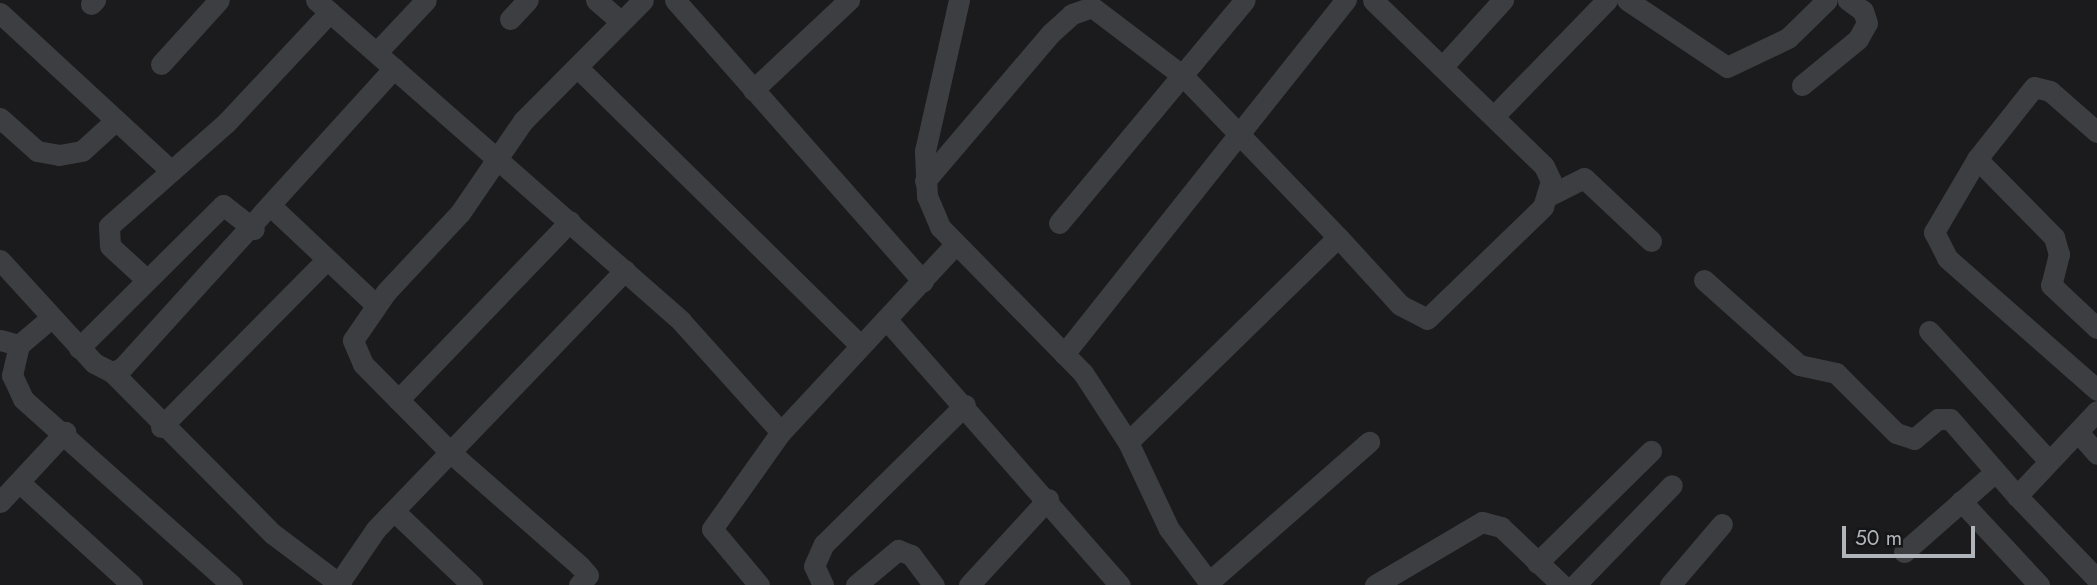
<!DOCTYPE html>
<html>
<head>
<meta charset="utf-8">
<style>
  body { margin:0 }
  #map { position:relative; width:2097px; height:585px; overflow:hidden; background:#1b1b1d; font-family:Jost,sans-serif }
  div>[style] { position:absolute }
  .minor>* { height:21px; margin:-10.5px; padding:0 10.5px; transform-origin:10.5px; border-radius:10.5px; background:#3c3e41 }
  span { translate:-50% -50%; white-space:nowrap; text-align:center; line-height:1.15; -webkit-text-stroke:5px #161618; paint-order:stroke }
  .scale { position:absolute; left:1842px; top:526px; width:133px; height:32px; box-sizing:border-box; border:4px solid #afb5ba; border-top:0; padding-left:9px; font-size:21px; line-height:24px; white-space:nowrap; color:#afb5ba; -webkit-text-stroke:5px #161618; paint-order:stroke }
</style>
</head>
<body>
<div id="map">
  <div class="minor">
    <i style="left:316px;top:0;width:486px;rotate:41.3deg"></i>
    <i style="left:681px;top:321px;width:149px;rotate:48deg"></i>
    <i style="left:781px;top:432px;width:255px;rotate:-47.1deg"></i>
    <i style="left:596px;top:0;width:33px;rotate:41deg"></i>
    <i style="left:675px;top:0;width:375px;rotate:48.6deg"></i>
    <i style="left:959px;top:0;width:155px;rotate:102.7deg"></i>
    <i style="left:925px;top:151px;width:45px;rotate:87.5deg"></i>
    <i style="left:927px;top:196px;width:34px;rotate:67deg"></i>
    <i style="left:940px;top:227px;width:204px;rotate:45.6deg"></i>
    <i style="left:1083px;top:373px;width:82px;rotate:56.9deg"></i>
    <i style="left:1128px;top:442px;width:96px;rotate:64.8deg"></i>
    <i style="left:1169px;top:529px;width:70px;rotate:53.1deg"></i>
    <i style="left:1627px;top:0;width:120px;rotate:33.8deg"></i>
    <i style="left:1727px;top:67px;width:68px;rotate:-25.4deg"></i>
    <i style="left:1788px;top:38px;width:54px;rotate:-44.3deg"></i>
    <i style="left:91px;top:4px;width:6px;rotate:-45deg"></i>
    <i style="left:0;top:13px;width:233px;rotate:42.7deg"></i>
    <i style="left:510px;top:19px;width:26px;rotate:-47deg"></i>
    <i style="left:377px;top:52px;width:71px;rotate:-46.7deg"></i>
    <i style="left:161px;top:64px;width:86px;rotate:-47.8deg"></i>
    <i style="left:1444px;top:65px;width:88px;rotate:-47.8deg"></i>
    <i style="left:577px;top:67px;width:397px;rotate:44.5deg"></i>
    <i style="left:1802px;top:85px;width:72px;rotate:-39.4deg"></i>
    <i style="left:1858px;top:39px;width:18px;rotate:-61deg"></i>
    <i style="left:1867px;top:23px;width:13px;rotate:-108deg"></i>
    <i style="left:1863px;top:11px;width:19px;rotate:-144deg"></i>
    <i style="left:753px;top:90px;width:132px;rotate:-43.2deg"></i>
    <i style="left:1495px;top:115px;width:161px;rotate:-45.8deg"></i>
    <i style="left:0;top:118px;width:50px;rotate:41.7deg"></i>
    <i style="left:37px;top:151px;width:22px;rotate:10deg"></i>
    <i style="left:59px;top:155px;width:23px;rotate:-10deg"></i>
    <i style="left:82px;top:151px;width:46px;rotate:-42.4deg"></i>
    <i style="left:2097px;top:132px;width:62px;rotate:-138.9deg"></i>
    <i style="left:2050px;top:91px;width:16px;rotate:-166deg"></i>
    <i style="left:2034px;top:87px;width:92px;rotate:128.4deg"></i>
    <i style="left:1977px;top:159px;width:85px;rotate:120.5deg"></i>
    <i style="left:1934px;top:232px;width:29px;rotate:63deg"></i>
    <i style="left:1947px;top:258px;width:200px;rotate:41.3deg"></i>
    <i style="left:1977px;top:159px;width:110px;rotate:45.4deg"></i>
    <i style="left:2054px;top:237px;width:18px;rotate:74deg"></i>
    <i style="left:2059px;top:254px;width:32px;rotate:104deg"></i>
    <i style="left:2051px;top:285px;width:63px;rotate:43.1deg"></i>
    <i style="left:925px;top:181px;width:194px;rotate:-49.6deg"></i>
    <i style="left:1051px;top:33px;width:28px;rotate:-42deg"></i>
    <i style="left:1072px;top:14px;width:21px;rotate:-19deg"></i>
    <i style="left:1092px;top:7px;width:114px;rotate:37.2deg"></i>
    <i style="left:1183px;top:76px;width:223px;rotate:46.1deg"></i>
    <i style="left:1548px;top:196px;width:40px;rotate:-26.6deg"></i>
    <i style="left:1584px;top:178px;width:92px;rotate:43.2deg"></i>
    <i style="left:273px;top:208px;width:141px;rotate:43.3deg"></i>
    <i style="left:1059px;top:223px;width:290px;rotate:-50.2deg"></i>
    <i style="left:0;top:260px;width:139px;rotate:47.6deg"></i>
    <i style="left:94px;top:363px;width:20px;rotate:27deg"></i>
    <i style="left:112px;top:372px;width:11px;rotate:-22deg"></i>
    <i style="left:122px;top:368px;width:405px;rotate:-47.8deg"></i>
    <i style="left:147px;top:280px;width:50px;rotate:-137.4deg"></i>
    <i style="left:110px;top:246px;width:20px;rotate:-93deg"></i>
    <i style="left:109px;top:226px;width:156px;rotate:-41.4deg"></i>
    <i style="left:226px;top:123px;width:152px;rotate:-46.9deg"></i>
    <i style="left:1704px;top:280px;width:127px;rotate:41.8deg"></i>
    <i style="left:1799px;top:365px;width:38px;rotate:12deg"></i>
    <i style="left:1836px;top:373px;width:85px;rotate:45deg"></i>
    <i style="left:1896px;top:433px;width:19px;rotate:18deg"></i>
    <i style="left:1914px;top:439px;width:31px;rotate:-40deg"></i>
    <i style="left:1938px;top:419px;width:12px"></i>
    <i style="left:1950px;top:419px;width:102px;rotate:49deg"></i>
    <i style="left:886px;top:319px;width:354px;rotate:48.7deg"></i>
    <i style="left:1929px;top:331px;width:177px;rotate:47.3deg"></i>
    <i style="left:0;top:340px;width:20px;rotate:15deg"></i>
    <i style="left:19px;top:345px;width:43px;rotate:-40.3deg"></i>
    <i style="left:19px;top:345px;width:31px;rotate:103deg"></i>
    <i style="left:12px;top:375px;width:26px;rotate:65deg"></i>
    <i style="left:23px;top:399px;width:280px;rotate:41.7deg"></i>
    <i style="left:79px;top:348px;width:203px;rotate:-44.8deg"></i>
    <i style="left:223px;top:205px;width:39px;rotate:38deg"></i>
    <i style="left:1064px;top:354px;width:453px;rotate:-51.5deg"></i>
    <i style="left:112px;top:372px;width:228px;rotate:45.2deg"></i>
    <i style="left:273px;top:534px;width:85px;rotate:36.9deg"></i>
    <i style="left:398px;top:400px;width:248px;rotate:-46.1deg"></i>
    <i style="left:2097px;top:411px;width:117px;rotate:133.3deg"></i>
    <i style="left:2017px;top:496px;width:115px;rotate:46.1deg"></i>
    <i style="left:161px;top:427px;width:236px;rotate:-45.3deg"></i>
    <i style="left:2078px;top:432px;width:29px;rotate:49deg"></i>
    <i style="left:1128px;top:442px;width:293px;rotate:-44.3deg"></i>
    <i style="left:1338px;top:237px;width:92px;rotate:47.6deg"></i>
    <i style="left:1400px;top:305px;width:30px;rotate:27deg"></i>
    <i style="left:1427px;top:319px;width:161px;rotate:-44deg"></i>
    <i style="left:1543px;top:207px;width:27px;rotate:-73deg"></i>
    <i style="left:1551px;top:181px;width:17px;rotate:-115deg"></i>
    <i style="left:1544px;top:166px;width:238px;rotate:-135.9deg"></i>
    <i style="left:19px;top:482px;width:153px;rotate:42.3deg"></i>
    <i style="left:1961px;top:501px;width:115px;rotate:47.1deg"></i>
    <i style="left:0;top:502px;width:96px;rotate:-47.1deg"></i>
    <i style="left:394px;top:511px;width:108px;rotate:43.5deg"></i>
    <i style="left:1904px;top:552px;width:121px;rotate:-41.3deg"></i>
    <i style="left:1537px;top:563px;width:160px;rotate:-44.5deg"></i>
    <i style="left:1209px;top:582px;width:213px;rotate:-41.2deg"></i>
    <i style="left:339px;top:583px;width:65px;rotate:-55.6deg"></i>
    <i style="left:376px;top:529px;width:359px;rotate:-46.1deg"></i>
    <i style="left:579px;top:585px;width:13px;rotate:-48deg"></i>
    <i style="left:588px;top:575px;width:12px;rotate:-132deg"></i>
    <i style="left:580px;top:566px;width:171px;rotate:-138.8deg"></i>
    <i style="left:451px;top:453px;width:125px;rotate:-134.7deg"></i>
    <i style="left:363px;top:364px;width:26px;rotate:-113deg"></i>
    <i style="left:353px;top:340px;width:58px;rotate:-55.5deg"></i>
    <i style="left:386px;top:292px;width:108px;rotate:-46.9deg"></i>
    <i style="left:460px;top:213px;width:112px;rotate:-55.6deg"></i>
    <i style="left:523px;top:121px;width:170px;rotate:-45.2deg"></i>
    <i style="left:759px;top:585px;width:73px;rotate:-130deg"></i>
    <i style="left:712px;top:529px;width:119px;rotate:-54.6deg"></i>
    <i style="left:823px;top:585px;width:21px;rotate:-115deg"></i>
    <i style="left:814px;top:566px;width:24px;rotate:-66deg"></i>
    <i style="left:824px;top:544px;width:198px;rotate:-44.6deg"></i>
    <i style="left:856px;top:585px;width:55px;rotate:-39.8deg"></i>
    <i style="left:898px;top:550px;width:14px;rotate:21deg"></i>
    <i style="left:911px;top:555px;width:38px;rotate:53deg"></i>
    <i style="left:969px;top:585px;width:117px;rotate:-47.4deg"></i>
    <i style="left:1375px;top:585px;width:124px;rotate:-30.5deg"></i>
    <i style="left:1482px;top:522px;width:20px;rotate:15deg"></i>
    <i style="left:1501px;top:527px;width:84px;rotate:43.6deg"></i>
    <i style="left:1575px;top:585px;width:139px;rotate:-45.9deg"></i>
    <i style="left:1670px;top:585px;width:80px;rotate:-49.6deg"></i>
  </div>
  <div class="scale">50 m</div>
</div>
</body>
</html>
